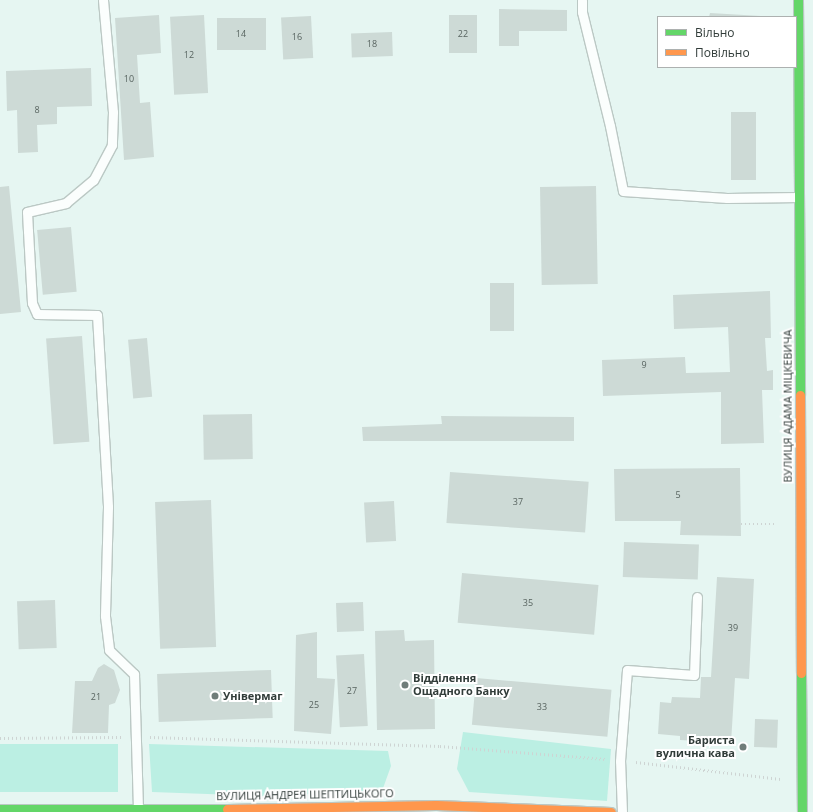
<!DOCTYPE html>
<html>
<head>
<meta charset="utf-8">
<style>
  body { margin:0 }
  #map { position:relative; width:813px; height:812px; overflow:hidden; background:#e6f6f2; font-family:"Open Sans",sans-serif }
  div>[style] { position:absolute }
  .green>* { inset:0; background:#bbefe3; transform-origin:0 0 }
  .building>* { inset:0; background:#cddad6; transform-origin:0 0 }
  .path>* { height:2.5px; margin-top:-1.25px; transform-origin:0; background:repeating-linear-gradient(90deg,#ced4d3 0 1px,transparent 0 4px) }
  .roads { filter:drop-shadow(1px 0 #bbc8c4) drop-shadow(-1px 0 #bbc8c4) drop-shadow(0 1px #bbc8c4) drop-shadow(0 -1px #bbc8c4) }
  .lane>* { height:9px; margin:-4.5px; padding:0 4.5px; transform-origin:4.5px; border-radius:4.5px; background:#fbfefd }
  .fast>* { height:9px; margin:-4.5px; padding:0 4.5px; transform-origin:4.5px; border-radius:4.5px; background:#63d668 }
  .slow>* { height:9px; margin:-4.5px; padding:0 4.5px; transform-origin:4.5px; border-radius:4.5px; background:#ff974d }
  .dots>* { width:11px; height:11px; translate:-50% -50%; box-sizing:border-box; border:2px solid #fff; border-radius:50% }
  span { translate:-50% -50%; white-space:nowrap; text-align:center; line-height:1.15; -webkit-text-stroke:4px #fff; paint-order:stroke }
  .number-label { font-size:9px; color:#586460 }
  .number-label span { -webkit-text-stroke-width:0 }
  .street-label { font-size:11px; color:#313c39 }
  .poi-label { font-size:11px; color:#313c39; font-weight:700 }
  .left { translate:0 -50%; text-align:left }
  .right { translate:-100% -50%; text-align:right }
  .legend { position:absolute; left:657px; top:16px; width:140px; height:52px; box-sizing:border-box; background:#fff; border:1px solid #adb1b0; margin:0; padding:5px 7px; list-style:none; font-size:12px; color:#313c39 }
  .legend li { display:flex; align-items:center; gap:8px; height:20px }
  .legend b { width:20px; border:1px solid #adb1b0 }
</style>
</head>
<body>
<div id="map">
  <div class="green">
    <i style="clip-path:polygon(463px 732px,611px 749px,607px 801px,469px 792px,457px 769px)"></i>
    <i style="left:118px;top:744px;width:48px;height:118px;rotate:90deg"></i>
    <i style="clip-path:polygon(149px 744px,388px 751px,391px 766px,382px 791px,265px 796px,152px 792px)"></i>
  </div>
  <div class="building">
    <i style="clip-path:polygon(499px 9px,567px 10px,567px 31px,519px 31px,519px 46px,499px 46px)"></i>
    <i style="clip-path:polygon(710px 13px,761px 16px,761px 17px,709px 17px)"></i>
    <i style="clip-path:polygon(159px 15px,161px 53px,137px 55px,140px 103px,150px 102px,154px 157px,124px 160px,115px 18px)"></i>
    <i style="left:204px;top:15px;width:78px;height:34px;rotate:87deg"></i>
    <i style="left:449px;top:15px;width:28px;height:38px"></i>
    <i style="left:311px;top:16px;width:42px;height:30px;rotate:87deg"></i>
    <i style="left:217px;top:18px;width:49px;height:32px"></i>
    <i style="left:392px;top:32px;width:24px;height:41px;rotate:88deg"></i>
    <i style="clip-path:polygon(91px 68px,92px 106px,57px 107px,57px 124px,37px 125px,38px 152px,18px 153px,17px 110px,7px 111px,6px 71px)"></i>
    <i style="left:731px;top:112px;width:25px;height:68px"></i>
    <i style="clip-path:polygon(9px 186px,21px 312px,0 314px,0 187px)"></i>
    <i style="left:596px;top:186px;width:98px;height:56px;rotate:89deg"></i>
    <i style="left:71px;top:227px;width:65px;height:34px;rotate:85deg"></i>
    <i style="left:490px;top:283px;width:24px;height:48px"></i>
    <i style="clip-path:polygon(770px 291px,771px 338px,765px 338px,767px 371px,773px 370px,773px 390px,762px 390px,764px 443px,721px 444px,721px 392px,603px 396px,602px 360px,685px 357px,686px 373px,730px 372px,728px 327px,674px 329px,673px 295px)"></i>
    <i style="left:82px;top:336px;width:106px;height:36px;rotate:86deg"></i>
    <i style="left:147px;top:338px;width:59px;height:19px;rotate:85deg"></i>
    <i style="left:252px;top:414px;width:45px;height:49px;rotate:89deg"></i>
    <i style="clip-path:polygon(441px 416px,574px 417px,574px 441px,363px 441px,362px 427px,442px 424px)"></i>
    <i style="clip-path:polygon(740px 468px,741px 536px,680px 535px,681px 521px,615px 521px,614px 469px)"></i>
    <i style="left:450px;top:472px;width:139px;height:51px;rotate:4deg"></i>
    <i style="left:211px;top:500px;width:147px;height:56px;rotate:88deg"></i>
    <i style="left:394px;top:501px;width:40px;height:30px;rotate:87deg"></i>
    <i style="left:624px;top:542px;width:75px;height:35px;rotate:2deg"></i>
    <i style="left:462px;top:573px;width:137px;height:50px;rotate:5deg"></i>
    <i style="clip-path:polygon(717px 577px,754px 579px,749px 679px,735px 678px,731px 743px,680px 740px,680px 736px,658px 734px,660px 702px,671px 703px,672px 697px,700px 698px,701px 677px,711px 677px)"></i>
    <i style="left:55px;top:600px;width:48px;height:38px;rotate:88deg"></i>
    <i style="left:363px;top:602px;width:29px;height:27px;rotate:88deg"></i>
    <i style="clip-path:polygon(404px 630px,405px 641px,434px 640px,435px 729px,377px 730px,375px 631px)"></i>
    <i style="clip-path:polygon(317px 632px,317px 678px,335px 679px,331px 734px,294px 731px,296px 635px)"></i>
    <i style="left:364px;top:654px;width:72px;height:28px;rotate:87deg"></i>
    <i style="clip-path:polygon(104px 664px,114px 670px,120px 690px,115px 703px,109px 705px,108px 733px,72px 733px,75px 681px,92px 681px,98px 668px)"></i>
    <i style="left:271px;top:670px;width:48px;height:114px;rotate:88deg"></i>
    <i style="left:476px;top:678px;width:136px;height:47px;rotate:5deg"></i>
    <i style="left:755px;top:719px;width:23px;height:28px;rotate:2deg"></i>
  </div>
  <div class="path">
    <i style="left:741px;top:524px;width:36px"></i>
    <i style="left:150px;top:737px;width:290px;rotate:1.8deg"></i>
    <i style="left:440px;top:746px;width:166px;rotate:4.5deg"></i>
    <i style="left:0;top:738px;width:121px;rotate:-0.5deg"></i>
    <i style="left:636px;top:762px;width:145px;rotate:6.7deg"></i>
  </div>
  <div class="roads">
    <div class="lane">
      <i style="left:103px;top:0;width:112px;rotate:84.9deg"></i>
      <i style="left:113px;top:112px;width:33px;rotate:92deg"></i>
      <i style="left:112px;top:145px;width:40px;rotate:118deg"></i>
      <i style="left:93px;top:180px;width:35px;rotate:140deg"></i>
      <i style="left:66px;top:203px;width:40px;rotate:167deg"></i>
      <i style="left:27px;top:212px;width:19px;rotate:87deg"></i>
      <i style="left:28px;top:231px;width:72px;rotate:86.8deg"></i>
      <i style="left:32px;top:303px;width:12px;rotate:66deg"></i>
      <i style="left:37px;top:314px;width:60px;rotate:1deg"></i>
      <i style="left:97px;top:315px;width:192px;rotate:86.7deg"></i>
      <i style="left:108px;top:507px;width:109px;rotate:91.6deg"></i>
      <i style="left:105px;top:616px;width:34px;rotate:83deg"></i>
      <i style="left:109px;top:650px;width:35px;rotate:44deg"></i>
      <i style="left:134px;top:674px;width:134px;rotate:88.3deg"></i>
      <i style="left:582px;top:0;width:12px;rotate:90deg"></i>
      <i style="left:582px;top:12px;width:117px;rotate:76.2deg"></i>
      <i style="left:610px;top:126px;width:66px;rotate:78.7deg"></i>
      <i style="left:623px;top:191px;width:104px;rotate:3.9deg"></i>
      <i style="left:727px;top:198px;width:72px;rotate:-0.8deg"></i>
      <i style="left:622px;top:812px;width:51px;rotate:-92.2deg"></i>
      <i style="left:620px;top:761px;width:91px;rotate:-85.6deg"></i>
      <i style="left:627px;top:670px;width:67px;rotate:4.3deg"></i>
      <i style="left:694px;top:675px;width:78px;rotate:-87.8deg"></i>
    </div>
    <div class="fast">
      <i style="left:798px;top:0;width:395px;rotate:89.7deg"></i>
      <i style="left:801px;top:673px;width:139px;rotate:89.6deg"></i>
      <i style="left:0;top:809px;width:227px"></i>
    </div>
    <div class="slow">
      <i style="left:800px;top:395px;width:278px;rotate:89.8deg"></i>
      <i style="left:227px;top:809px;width:209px;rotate:-1.1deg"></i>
      <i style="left:436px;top:805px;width:175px;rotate:2.3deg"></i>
    </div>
  </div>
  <div class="dots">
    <i style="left:405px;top:685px;background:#707d7a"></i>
    <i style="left:215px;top:696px;background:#707d7a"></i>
    <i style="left:743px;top:747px;background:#707d7a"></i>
  </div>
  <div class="number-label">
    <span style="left:241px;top:34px">14</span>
    <span style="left:463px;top:34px">22</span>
    <span style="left:297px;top:37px">16</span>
    <span style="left:372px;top:44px">18</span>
    <span style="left:189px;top:55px">12</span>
    <span style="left:129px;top:79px">10</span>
    <span style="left:37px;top:110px">8</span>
    <span style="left:644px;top:365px">9</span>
    <span style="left:678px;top:495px">5</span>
    <span style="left:518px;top:502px">37</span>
    <span style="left:528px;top:603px">35</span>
    <span style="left:733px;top:628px">39</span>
    <span style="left:352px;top:691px">27</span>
    <span style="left:96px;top:697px">21</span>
    <span style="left:314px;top:705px">25</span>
    <span style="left:542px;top:707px">33</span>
  </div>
  <div class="street-label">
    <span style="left:788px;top:406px;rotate:-90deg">ВУЛИЦЯ АДАМА МІЦКЕВИЧА</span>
    <span style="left:305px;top:795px;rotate:-1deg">ВУЛИЦЯ АНДРЕЯ ШЕПТИЦЬКОГО</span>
  </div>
  <div class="poi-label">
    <span class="left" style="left:413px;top:685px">Відділення<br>Ощадного Банку</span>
    <span class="left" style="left:223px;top:696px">Універмаг</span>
    <span class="right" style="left:735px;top:747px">Бариста<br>вулична кава</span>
  </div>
  <ul class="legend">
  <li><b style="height:5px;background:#63d668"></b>Вільно</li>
  <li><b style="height:5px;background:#ff974d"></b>Повільно</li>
  </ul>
</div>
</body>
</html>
